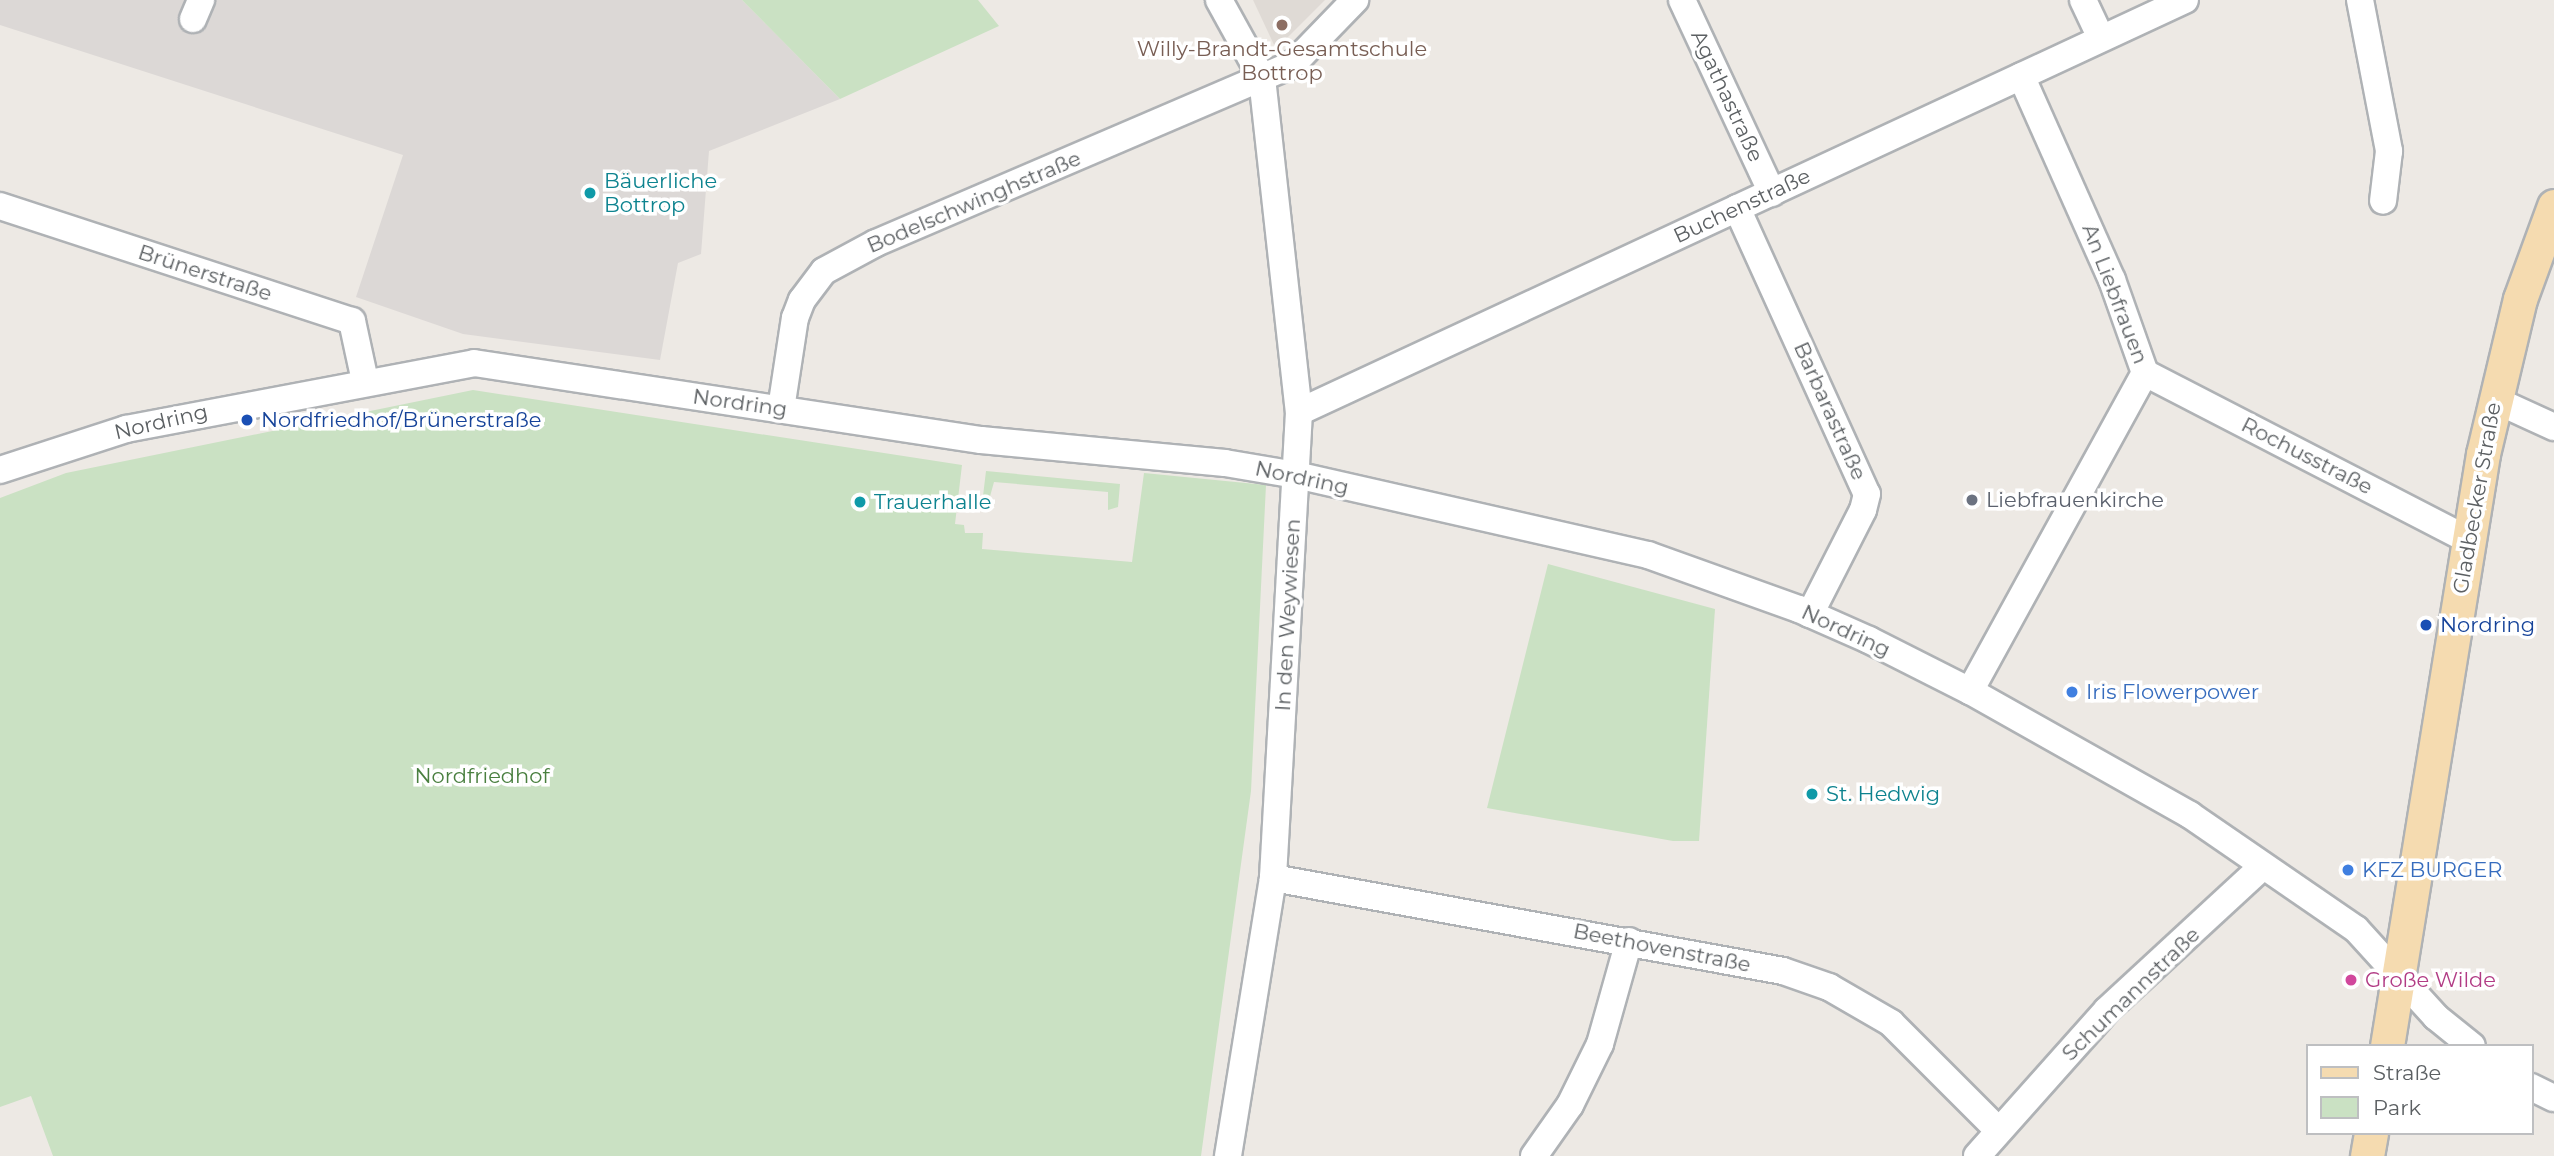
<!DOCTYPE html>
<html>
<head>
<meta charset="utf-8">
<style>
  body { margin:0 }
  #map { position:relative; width:2554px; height:1156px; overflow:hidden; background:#ede9e4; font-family:Montserrat,sans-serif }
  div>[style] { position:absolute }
  .industrial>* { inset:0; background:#dcd8d6 }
  .education>* { inset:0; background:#dfdad5 }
  .green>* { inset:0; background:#cae1c3 }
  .roads { filter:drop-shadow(2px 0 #afb2b5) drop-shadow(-2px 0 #afb2b5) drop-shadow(0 2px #afb2b5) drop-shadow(0 -2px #afb2b5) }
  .minor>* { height:26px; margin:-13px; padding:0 13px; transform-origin:13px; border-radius:13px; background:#fff }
  .major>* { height:33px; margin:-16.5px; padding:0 16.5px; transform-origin:16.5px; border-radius:16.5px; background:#f5dbb0 }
  .dots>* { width:19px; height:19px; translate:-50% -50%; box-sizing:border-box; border:4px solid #fff; border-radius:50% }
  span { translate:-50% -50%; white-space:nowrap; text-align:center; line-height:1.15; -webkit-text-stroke:7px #fff; paint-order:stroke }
  .education-label { font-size:21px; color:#785e54 }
  .street-label { font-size:21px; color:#5c6063 }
  .culture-label { font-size:21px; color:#0d838f }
  .left { translate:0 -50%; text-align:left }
  .transit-label { font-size:21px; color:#164399 }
  .worship-label { font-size:21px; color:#5b616d }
  .shop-label { font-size:21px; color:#366cbe }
  .park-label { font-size:21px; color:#497f3f }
  .hotel-label { font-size:21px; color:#b23c85 }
  .legend { position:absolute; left:2306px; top:1044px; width:228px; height:91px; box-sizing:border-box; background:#fff; border:2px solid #bebfc1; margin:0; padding:9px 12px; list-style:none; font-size:21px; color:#5c6063 }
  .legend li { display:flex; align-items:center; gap:14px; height:35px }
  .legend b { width:35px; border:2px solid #bebfc1 }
</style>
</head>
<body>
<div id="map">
  <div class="industrial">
    <i style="clip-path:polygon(0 0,742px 0,840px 99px,709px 151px,701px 254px,678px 263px,660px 360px,463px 334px,356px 297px,403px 155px,0 25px)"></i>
  </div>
  <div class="education">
    <i style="clip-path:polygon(1253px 0,1325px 0,1276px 49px)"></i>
  </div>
  <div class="green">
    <i style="clip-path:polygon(742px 0,978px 0,999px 26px,840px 99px)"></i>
    <i style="clip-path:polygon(473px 390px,962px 465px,955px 524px,964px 525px,965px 533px,983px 533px,982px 549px,1132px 562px,1144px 473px,1266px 485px,1251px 791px,1201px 1156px,53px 1156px,31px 1096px,0 1107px,0 498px,66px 473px)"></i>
    <i style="clip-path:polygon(986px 471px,1120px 484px,1118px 507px,1108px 510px,1108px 492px,994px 482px,989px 500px,983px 496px)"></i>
    <i style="clip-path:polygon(1548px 564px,1715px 609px,1699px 841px,1673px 841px,1487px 808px)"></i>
  </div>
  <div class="roads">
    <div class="minor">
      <i style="left:1219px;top:0;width:89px;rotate:61.1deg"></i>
      <i style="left:1262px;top:78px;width:336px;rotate:83.7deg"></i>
      <i style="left:1299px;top:412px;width:467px;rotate:93.2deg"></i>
      <i style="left:1273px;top:878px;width:282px;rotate:99.2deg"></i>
      <i style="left:1682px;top:0;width:213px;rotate:65deg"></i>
      <i style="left:2083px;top:0;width:42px;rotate:64.7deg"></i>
      <i style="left:2360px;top:0;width:154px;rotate:79.1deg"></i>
      <i style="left:2389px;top:151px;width:50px;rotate:96.8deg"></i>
      <i style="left:193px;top:19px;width:21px;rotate:-67deg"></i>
      <i style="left:0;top:206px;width:370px;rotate:18.1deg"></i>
      <i style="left:352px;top:321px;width:61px;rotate:77.8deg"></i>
      <i style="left:1737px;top:208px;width:314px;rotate:65.6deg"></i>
      <i style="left:1867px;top:494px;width:16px;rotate:104deg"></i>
      <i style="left:1863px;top:510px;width:117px;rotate:117deg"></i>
      <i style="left:2145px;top:373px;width:364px;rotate:27.3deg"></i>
      <i style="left:2495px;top:400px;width:65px;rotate:24.6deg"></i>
      <i style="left:781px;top:409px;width:92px;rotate:-81.3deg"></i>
      <i style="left:795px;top:318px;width:19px;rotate:-69deg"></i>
      <i style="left:802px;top:300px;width:36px;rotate:-53deg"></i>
      <i style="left:824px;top:271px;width:59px;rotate:-28.3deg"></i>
      <i style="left:876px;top:243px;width:452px;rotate:-23.2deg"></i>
      <i style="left:1292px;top:65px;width:91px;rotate:-45.9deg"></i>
      <i style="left:1299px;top:412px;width:977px;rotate:-24.94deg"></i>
      <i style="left:0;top:470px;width:133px;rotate:-18deg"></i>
      <i style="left:126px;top:429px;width:354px;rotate:-10.7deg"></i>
      <i style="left:474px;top:363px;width:513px;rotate:8.64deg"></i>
      <i style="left:981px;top:440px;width:245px;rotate:5.4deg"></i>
      <i style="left:1225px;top:463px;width:72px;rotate:9.6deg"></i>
      <i style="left:1296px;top:475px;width:361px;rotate:12.8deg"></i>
      <i style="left:1648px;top:555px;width:160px;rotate:19.7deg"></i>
      <i style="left:1799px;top:609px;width:77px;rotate:23.9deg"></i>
      <i style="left:1869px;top:640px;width:113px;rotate:26.8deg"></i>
      <i style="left:1970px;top:691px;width:253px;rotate:29.4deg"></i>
      <i style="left:2190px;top:815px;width:201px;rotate:34.5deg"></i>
      <i style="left:2356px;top:929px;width:119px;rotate:47.7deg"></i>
      <i style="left:2436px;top:1017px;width:46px;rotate:38.9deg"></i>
      <i style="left:1970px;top:691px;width:363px;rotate:-61.2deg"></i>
      <i style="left:2145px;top:373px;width:99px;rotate:-109.5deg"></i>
      <i style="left:2112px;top:280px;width:223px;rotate:-114deg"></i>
      <i style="left:1273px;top:878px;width:518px;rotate:10.33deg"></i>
      <i style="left:1783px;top:971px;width:49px;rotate:19.2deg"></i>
      <i style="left:1829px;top:987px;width:72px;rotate:30.1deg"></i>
      <i style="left:1891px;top:1023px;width:150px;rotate:45deg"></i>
      <i style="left:2531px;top:1087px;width:25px;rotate:26deg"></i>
      <i style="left:1534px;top:1156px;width:62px;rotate:-54.8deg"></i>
      <i style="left:1570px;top:1105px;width:68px;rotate:-63.8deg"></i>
      <i style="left:1600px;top:1044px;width:107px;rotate:-74.3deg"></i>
      <i style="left:1977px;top:1156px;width:195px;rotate:-48.3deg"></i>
      <i style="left:2107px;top:1010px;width:212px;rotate:-42.7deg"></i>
    </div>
    <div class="major">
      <i style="left:2387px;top:1046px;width:600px;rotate:-80.79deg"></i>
      <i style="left:2483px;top:454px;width:159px;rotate:-76.6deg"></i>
      <i style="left:2520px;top:299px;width:99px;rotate:-69.9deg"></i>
      <i style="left:2367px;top:1156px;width:23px;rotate:-80deg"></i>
    </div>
  </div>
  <div class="dots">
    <i style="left:1282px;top:25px;background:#8d6e63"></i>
    <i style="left:590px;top:193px;background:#0f9aa8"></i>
    <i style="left:247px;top:420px;background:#1a4fb4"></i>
    <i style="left:1972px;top:500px;background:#6b7280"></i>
    <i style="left:860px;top:502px;background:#0f9aa8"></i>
    <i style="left:2426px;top:625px;background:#1a4fb4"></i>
    <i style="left:2072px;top:692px;background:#3f7fe0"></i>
    <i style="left:1812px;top:794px;background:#0f9aa8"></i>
    <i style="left:2348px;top:870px;background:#3f7fe0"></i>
    <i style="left:2351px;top:980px;background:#d1479c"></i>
  </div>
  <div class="education-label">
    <span style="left:1282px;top:61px">Willy-Brandt-Gesamtschule<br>Bottrop</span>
  </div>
  <div class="street-label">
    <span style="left:1727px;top:96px;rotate:65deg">Agathastraße</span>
    <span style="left:974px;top:202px;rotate:-23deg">Bodelschwinghstraße</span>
    <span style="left:1742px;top:206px;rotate:-25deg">Buchenstraße</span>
    <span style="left:205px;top:273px;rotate:18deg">Brünerstraße</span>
    <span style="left:2115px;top:294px;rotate:69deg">An Liebfrauen</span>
    <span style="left:740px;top:403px;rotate:8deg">Nordring</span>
    <span style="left:1830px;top:411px;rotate:66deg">Barbarastraße</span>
    <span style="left:161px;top:422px;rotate:-13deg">Nordring</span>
    <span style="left:2307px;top:456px;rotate:27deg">Rochusstraße</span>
    <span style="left:1302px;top:478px;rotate:12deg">Nordring</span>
    <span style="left:2477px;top:498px;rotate:-80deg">Gladbecker Straße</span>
    <span style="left:1288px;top:615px;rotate:-87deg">In den Weywiesen</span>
    <span style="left:1846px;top:631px;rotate:25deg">Nordring</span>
    <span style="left:1662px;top:948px;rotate:11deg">Beethovenstraße</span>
    <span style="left:2131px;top:994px;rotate:-44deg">Schumannstraße</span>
  </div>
  <div class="culture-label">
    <span class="left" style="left:604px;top:193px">Bäuerliche<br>Bottrop</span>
    <span class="left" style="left:874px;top:502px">Trauerhalle</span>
    <span class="left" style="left:1826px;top:794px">St. Hedwig</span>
  </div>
  <div class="transit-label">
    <span class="left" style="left:261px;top:420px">Nordfriedhof/Brünerstraße</span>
    <span class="left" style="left:2440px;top:625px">Nordring</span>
  </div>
  <div class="worship-label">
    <span class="left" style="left:1986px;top:500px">Liebfrauenkirche</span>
  </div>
  <div class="shop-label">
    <span class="left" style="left:2086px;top:692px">Iris Flowerpower</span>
    <span class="left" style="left:2362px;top:870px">KFZ BURGER</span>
  </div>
  <div class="park-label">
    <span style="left:482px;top:776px">Nordfriedhof</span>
  </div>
  <div class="hotel-label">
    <span class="left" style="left:2365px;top:980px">Große Wilde</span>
  </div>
  <ul class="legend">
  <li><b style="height:9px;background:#f5dbb0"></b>Straße</li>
  <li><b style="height:19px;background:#cae1c3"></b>Park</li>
  </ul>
</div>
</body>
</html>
